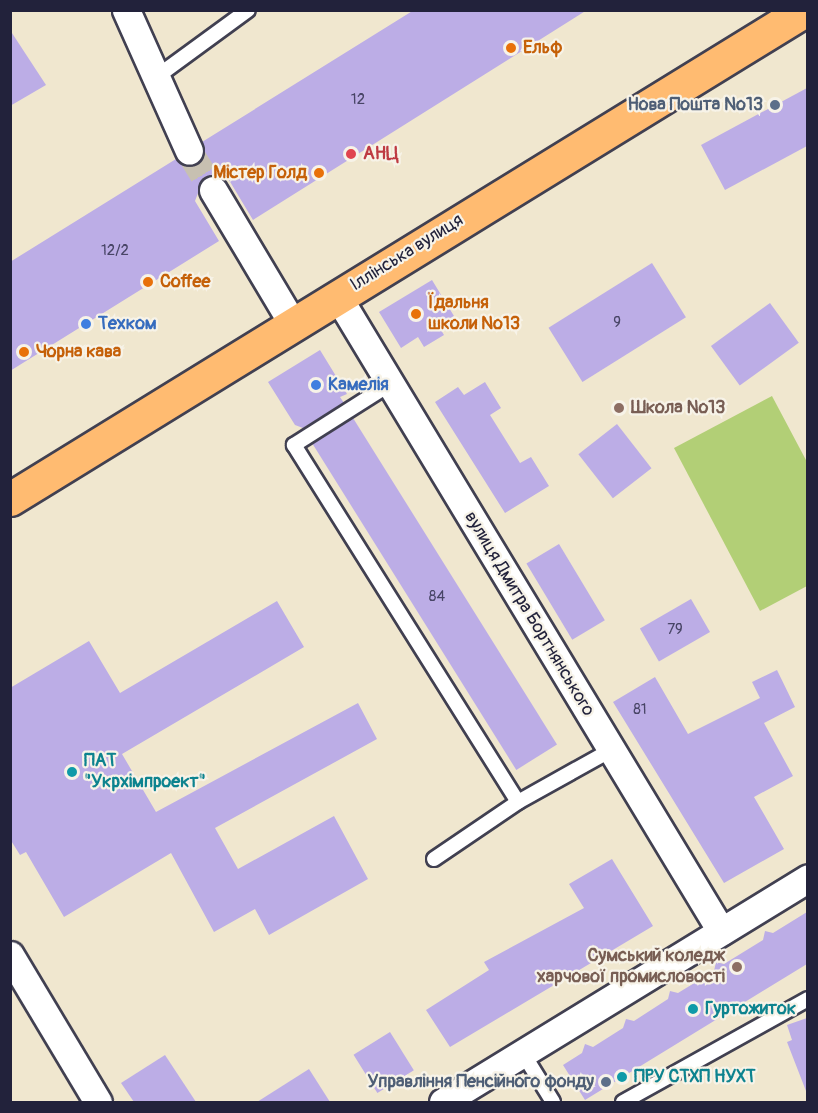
<!DOCTYPE html>
<html>
<head>
<meta charset="utf-8">
<style>
  body { margin:0 }
  #map { position:relative; width:818px; height:1113px; overflow:hidden; background:#f0e7cf; font-family:Pangolin,sans-serif }
  div>[style] { position:absolute }
  .green>* { inset:0; background:#b2cf76 }
  .building>* { inset:0; background:#bcade6; transform-origin:0 0 }
  .minor-tunnel>* { height:27px; margin-top:-13.5px; transform-origin:0; background:repeating-linear-gradient(90deg,#c7c0b1 0 27px,transparent 0 41px) }
  .roads { filter:drop-shadow(2px 0 #414051) drop-shadow(-2px 0 #414051) drop-shadow(0 2px #414051) drop-shadow(0 -2px #414051) }
  .service>* { height:14px; margin:-7px; padding:0 7px; transform-origin:7px; border-radius:7px; background:#fff }
  .minor>* { height:27px; margin:-13.5px; padding:0 13.5px; transform-origin:13.5px; border-radius:13.5px; background:#fff }
  .primary>* { height:33px; margin:-16.5px; padding:0 16.5px; transform-origin:16.5px; border-radius:16.5px; background:#ffbb71 }
  .dots>* { width:16px; height:16px; translate:-50% -50%; box-sizing:border-box; border:3px solid #f7f3e8; border-radius:50% }
  span { translate:-50% -50%; white-space:nowrap; text-align:center; line-height:1.15; -webkit-text-stroke:4.5px #f7f3e8; paint-order:stroke }
  .number-label { font-size:15px; color:#484566 }
  .number-label span { -webkit-text-stroke-width:0 }
  .food-label { font-size:18px; color:#c56008; font-weight:700 }
  .left { translate:0 -50%; text-align:left }
  .right { translate:-100% -50%; text-align:right }
  .service-label { font-size:18px; color:#4e5e75; font-weight:700 }
  .health-label { font-size:18px; color:#be3a42; font-weight:700 }
  .street-label { font-size:18px; color:#22223b }
  .shop-label { font-size:18px; color:#366cbe; font-weight:700 }
  .education-label { font-size:18px; color:#785e54; font-weight:700 }
  .culture-label { font-size:18px; color:#0d838f; font-weight:700 }
  .frame { position:absolute; inset:0; border:12px solid #22223b; pointer-events:none }
</style>
</head>
<body>
<div id="map">
  <div class="green">
    <i style="clip-path:polygon(772px 396px,807px 462px,807px 586px,760px 611px,674px 448px)"></i>
  </div>
  <div class="building">
    <i style="clip-path:polygon(414px 10px,587px 10px,253px 220px,229px 180px,204px 177px,195px 201px,219px 241px,10px 371px,10px 262px,176px 159px,196px 165px,205px 153px,202px 142px)"></i>
    <i style="clip-path:polygon(10px 30px,46px 85px,10px 106px)"></i>
    <i style="clip-path:polygon(807px 88px,807px 146px,725px 190px,701px 145px)"></i>
    <i style="left:652px;top:263px;width:64px;height:122px;rotate:58deg"></i>
    <i style="clip-path:polygon(432px 280px,454px 316px,438px 325px,444px 335px,424px 347px,418px 337px,401px 348px,379px 312px)"></i>
    <i style="left:770px;top:303px;width:49px;height:73px;rotate:54deg"></i>
    <i style="clip-path:polygon(320px 350px,347px 394px,340px 397px,344px 403px,303px 428px,295px 425px,268px 382px)"></i>
    <i style="clip-path:polygon(485px 382px,501px 408px,490px 415px,520px 463px,531px 457px,549px 486px,505px 513px,435px 402px,458px 387px,464px 395px)"></i>
    <i style="left:353px;top:418px;width:385px;height:48px;rotate:58deg"></i>
    <i style="left:617px;top:424px;width:56px;height:49px;rotate:52deg"></i>
    <i style="left:559px;top:544px;width:89px;height:38px;rotate:59deg"></i>
    <i style="left:691px;top:599px;width:38px;height:59px;rotate:60deg"></i>
    <i style="clip-path:polygon(277px 601px,304px 647px,122px 754px,156px 812px,358px 703px,377px 739px,215px 828px,238px 869px,334px 816px,368px 879px,269px 935px,255px 909px,214px 932px,171px 853px,64px 917px,26px 852px,20px 855px,10px 839px,10px 688px,89px 641px,120px 693px)"></i>
    <i style="clip-path:polygon(777px 670px,795px 707px,764px 723px,793px 776px,754px 797px,784px 849px,724px 883px,613px 702px,655px 677px,688px 734px,760px 698px,752px 682px)"></i>
    <i style="clip-path:polygon(612px 859px,653px 926px,450px 1047px,426px 1010px,489px 970px,484px 962px,584px 908px,569px 884px)"></i>
    <i style="clip-path:polygon(807px 912px,807px 964px,585px 1100px,563px 1065px,582px 1053px,585px 1044px,593px 1047px,623px 1028px,626px 1019px,634px 1021px,668px 999px,670px 991px,678px 993px,714px 971px,716px 962px,724px 964px,763px 940px,765px 931px,773px 933px)"></i>
    <i style="clip-path:polygon(807px 1018px,807px 1091px,806px 1091px,787px 1042px,792px 1040px,787px 1025px)"></i>
    <i style="left:390px;top:1032px;width:45px;height:43px;rotate:58deg"></i>
    <i style="clip-path:polygon(165px 1055px,196px 1102px,134px 1102px,121px 1083px)"></i>
    <i style="clip-path:polygon(309px 1069px,330px 1102px,257px 1102px)"></i>
  </div>
  <div class="minor-tunnel">
    <i style="left:189px;top:151px;width:46px;rotate:58.4deg"></i>
  </div>
  <div class="roads">
    <div class="service">
      <i style="left:155px;top:78px;width:115px;rotate:-36.2deg"></i>
      <i style="left:390px;top:384px;width:114px;rotate:147.6deg"></i>
      <i style="left:294px;top:445px;width:421px;rotate:57.9deg"></i>
      <i style="left:518px;top:802px;width:107px;rotate:-29.2deg"></i>
      <i style="left:434px;top:859px;width:102px;rotate:-34.2deg"></i>
      <i style="left:524px;top:1055px;width:55px;rotate:58.3deg"></i>
      <i style="left:623px;top:1102px;width:212px;rotate:-29.1deg"></i>
    </div>
    <div class="minor">
      <i style="left:126px;top:10px;width:154px;rotate:65.9deg"></i>
      <i style="left:213px;top:190px;width:156px;rotate:59.2deg"></i>
      <i style="left:338px;top:297px;width:741px;rotate:58.86deg"></i>
      <i style="left:10px;top:955px;width:171px;rotate:59.1deg"></i>
      <i style="left:443px;top:1102px;width:428px;rotate:-31.5deg"></i>
    </div>
    <div class="primary">
      <i style="left:10px;top:499px;width:933px;rotate:-31.6deg"></i>
    </div>
  </div>
  <div class="dots">
    <i style="left:511px;top:48px;background:#e8710a"></i>
    <i style="left:775px;top:105px;background:#5c6f8a"></i>
    <i style="left:351px;top:154px;background:#e0444e"></i>
    <i style="left:319px;top:173px;background:#e8710a"></i>
    <i style="left:148px;top:282px;background:#e8710a"></i>
    <i style="left:416px;top:314px;background:#e8710a"></i>
    <i style="left:86px;top:324px;background:#3f7fe0"></i>
    <i style="left:24px;top:352px;background:#e8710a"></i>
    <i style="left:316px;top:385px;background:#3f7fe0"></i>
    <i style="left:619px;top:408px;background:#8d6e63"></i>
    <i style="left:72px;top:772px;background:#0f9aa8"></i>
    <i style="left:737px;top:967px;background:#8d6e63"></i>
    <i style="left:693px;top:1009px;background:#0f9aa8"></i>
    <i style="left:622px;top:1077px;background:#0f9aa8"></i>
    <i style="left:606px;top:1082px;background:#5c6f8a"></i>
  </div>
  <div class="number-label">
    <span style="left:358px;top:100px">12</span>
    <span style="left:115px;top:251px">12/2</span>
    <span style="left:617px;top:323px">9</span>
    <span style="left:437px;top:597px">84</span>
    <span style="left:675px;top:630px">79</span>
    <span style="left:640px;top:710px">81</span>
  </div>
  <div class="food-label">
    <span class="left" style="left:523px;top:48px">Ельф</span>
    <span class="right" style="left:307px;top:173px">Містер Голд</span>
    <span class="left" style="left:160px;top:282px">Coffee</span>
    <span class="left" style="left:428px;top:314px">Їдальня<br>школи №13</span>
    <span class="left" style="left:36px;top:352px">Чорна кава</span>
  </div>
  <div class="service-label">
    <span class="right" style="left:763px;top:105px">Нова Пошта №13</span>
    <span class="right" style="left:594px;top:1082px">Управління Пенсійного фонду</span>
  </div>
  <div class="health-label">
    <span class="left" style="left:363px;top:154px">АНЦ</span>
  </div>
  <div class="street-label">
    <span style="left:407px;top:253px;rotate:-32deg">Іллінська вулиця</span>
    <span style="left:529px;top:614px;rotate:59deg">вулиця Дмитра Бортнянського</span>
  </div>
  <div class="shop-label">
    <span class="left" style="left:98px;top:324px">Техком</span>
    <span class="left" style="left:328px;top:385px">Камелія</span>
  </div>
  <div class="education-label">
    <span class="left" style="left:631px;top:408px">Школа №13</span>
    <span class="right" style="left:725px;top:967px">Сумський коледж<br>харчової промисловості</span>
  </div>
  <div class="culture-label">
    <span class="left" style="left:84px;top:772px">ПАТ<br>"Укрхімпроект"</span>
    <span class="left" style="left:705px;top:1009px">Гуртожиток</span>
    <span class="left" style="left:634px;top:1077px">ПРУ СТХП НУХТ</span>
  </div>
  <div class="frame"></div>
</div>
</body>
</html>
